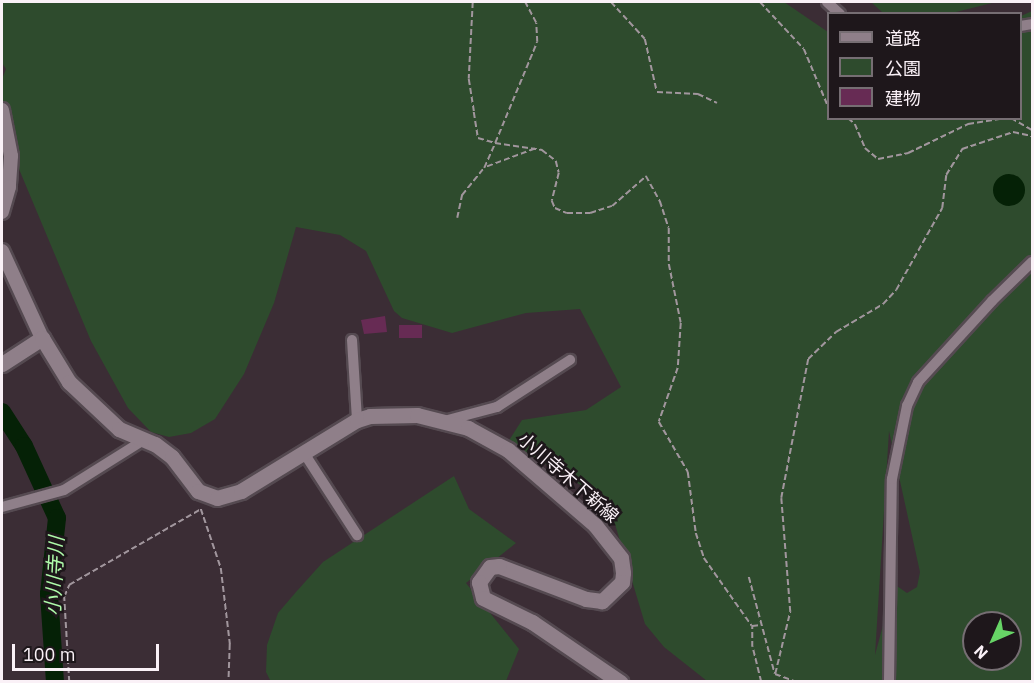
<!DOCTYPE html>
<html>
<head>
<meta charset="utf-8">
<style>
  body { margin:0 }
  #map { position:relative; width:1034px; height:683px; overflow:hidden; background:#3b2d35; font-family:"IBM Plex Sans","Noto Sans JP",sans-serif }
  div>[style] { position:absolute }
  .green>* { inset:0; background:#2e4b2d }
  .water>* { inset:0; background:#052106 }
  .round { border-radius:50% }
  .river>* { height:18px; margin:-9px; padding:0 9px; transform-origin:9px; border-radius:9px; background:#052106 }
  .building>* { inset:0; background:#672b54; transform-origin:0 0 }
  .path>* { height:1.5px; margin-top:-0.75px; transform-origin:0; background:repeating-linear-gradient(90deg,#a1969d 0 6px,transparent 0 9px) }
  .roads { filter:drop-shadow(2px 0 #554a51) drop-shadow(-2px 0 #554a51) drop-shadow(0 2px #554a51) drop-shadow(0 -2px #554a51) }
  .minor>* { height:10px; margin:-5px; padding:0 5px; transform-origin:5px; border-radius:5px; background:#8f7f89 }
  .tertiary>* { height:14px; margin:-7px; padding:0 7px; transform-origin:7px; border-radius:7px; background:#8f7f89 }
  .secondary>* { height:15px; margin:-7.5px; padding:0 7.5px; transform-origin:7.5px; border-radius:7.5px; background:#8f7f89 }
  span { translate:-50% -50%; white-space:nowrap; text-align:center; line-height:1.15; -webkit-text-stroke:5px #1e171b; paint-order:stroke }
  .street-label { font-size:18px; color:#faf1f7 }
  .water-label { font-size:20px; color:#aefbaa; font-style:italic }
  .frame { position:absolute; inset:0; border:3px solid #faf1f7; pointer-events:none }
  .legend { position:absolute; left:827px; top:12px; width:195px; height:108px; box-sizing:border-box; background:#1e171b; border:2px solid #766e73; margin:0; padding:8px 10px; list-style:none; font-size:18px; color:#faf1f7 }
  .legend li { display:flex; align-items:center; gap:12px; height:30px }
  .legend b { width:30px; border:2px solid #766e73 }
  .north { position:absolute; left:962px; top:611px; width:60px; height:60px; box-sizing:border-box; background:#1e171b; border:2px solid #766e73; border-radius:50%; rotate:225deg; font-size:16px; font-weight:700; line-height:24px; text-align:center; color:#faf1f7 }
  .north::after { content:''; display:block; margin:auto; width:21px; height:27px; background:#67d466; clip-path:polygon(50% 0,100% 100%,50% 72%,0 100%) }
  .scale { position:absolute; left:12px; top:644px; width:147px; height:27px; box-sizing:border-box; border:3px solid #faf1f7; border-top:0; padding-left:8px; font-size:18px; line-height:21px; white-space:nowrap; color:#faf1f7; -webkit-text-stroke:4px #1e171b; paint-order:stroke }
</style>
</head>
<body>
<div id="map">
  <div class="green">
    <i style="clip-path:polygon(evenodd,2px 2px,784px 2px,828px 32px,828px 118px,1020px 118px,1021px 16px,1032px 11px,1032px 681px,707px 681px,664px 647px,645px 624px,608px 501px,508px 442px,522px 420px,586px 410px,621px 387px,580px 309px,526px 313px,452px 333px,402px 318px,394px 311px,366px 251px,340px 235px,296px 227px,274px 303px,244px 374px,215px 419px,191px 433px,169px 437px,151px 432px,128px 408px,91px 341px,11px 150px,2px 111px,2px 79px,6px 69px,2px 63px,2px 2px,889px 431px,920px 572px,917px 587px,907px 593px,894px 584px,875px 655px,889px 431px,2px 2px,974px 623px,1010px 623px,1010px 659px,974px 659px,974px 623px)"></i>
    <i style="clip-path:polygon(871px 2px,996px 2px,948px 14px,883px 13px)"></i>
    <i style="clip-path:polygon(454px 476px,469px 509px,516px 543px,466px 583px,519px 649px,506px 681px,271px 682px,266px 672px,267px 645px,278px 613px,296px 592px,323px 562px)"></i>
  </div>
  <div class="water">
    <i class="round" style="left:993px;top:174px;width:32px;height:32px"></i>
  </div>
  <div class="river">
    <i style="left:2px;top:412px;width:40px;rotate:57.1deg"></i>
    <i style="left:24px;top:446px;width:79px;rotate:65.4deg"></i>
    <i style="left:57px;top:518px;width:76px;rotate:96deg"></i>
    <i style="left:49px;top:594px;width:88px;rotate:86.1deg"></i>
  </div>
  <div class="building">
    <i style="clip-path:polygon(385px 316px,387px 332px,364px 334px,361px 320px)"></i>
    <i style="left:399px;top:325px;width:23px;height:13px"></i>
  </div>
  <div class="path">
    <i style="left:473px;top:2px;width:77px;rotate:93deg"></i>
    <i style="left:469px;top:79px;width:33px;rotate:81deg"></i>
    <i style="left:474px;top:112px;width:26px;rotate:81deg"></i>
    <i style="left:478px;top:138px;width:18px;rotate:16deg"></i>
    <i style="left:495px;top:143px;width:109px;rotate:-67.4deg"></i>
    <i style="left:537px;top:42px;width:19px;rotate:-93deg"></i>
    <i style="left:536px;top:23px;width:24px;rotate:-118deg"></i>
    <i style="left:611px;top:2px;width:50px;rotate:47.4deg"></i>
    <i style="left:645px;top:39px;width:54px;rotate:77.2deg"></i>
    <i style="left:657px;top:92px;width:41px;rotate:2.8deg"></i>
    <i style="left:698px;top:94px;width:21px;rotate:25deg"></i>
    <i style="left:760px;top:2px;width:64px;rotate:46.9deg"></i>
    <i style="left:804px;top:49px;width:62px;rotate:67.2deg"></i>
    <i style="left:848px;top:118px;width:9px;rotate:41deg"></i>
    <i style="left:855px;top:124px;width:26px;rotate:67deg"></i>
    <i style="left:865px;top:148px;width:17px;rotate:40deg"></i>
    <i style="left:878px;top:159px;width:31px;rotate:-11deg"></i>
    <i style="left:908px;top:153px;width:67px;rotate:-25.8deg"></i>
    <i style="left:968px;top:124px;width:38px;rotate:-9deg"></i>
    <i style="left:1011px;top:118px;width:24px;rotate:30deg"></i>
    <i style="left:535px;top:149px;width:54px;rotate:159.6deg"></i>
    <i style="left:484px;top:168px;width:27px;rotate:-66deg"></i>
    <i style="left:495px;top:143px;width:48px;rotate:8.5deg"></i>
    <i style="left:542px;top:150px;width:18px;rotate:38deg"></i>
    <i style="left:556px;top:161px;width:12px;rotate:76deg"></i>
    <i style="left:559px;top:173px;width:29px;rotate:104deg"></i>
    <i style="left:552px;top:201px;width:8px;rotate:67deg"></i>
    <i style="left:555px;top:208px;width:13px;rotate:23deg"></i>
    <i style="left:567px;top:213px;width:23px"></i>
    <i style="left:590px;top:213px;width:23px;rotate:-18deg"></i>
    <i style="left:612px;top:206px;width:45px;rotate:-41.4deg"></i>
    <i style="left:646px;top:176px;width:29px;rotate:61deg"></i>
    <i style="left:660px;top:201px;width:28px;rotate:72deg"></i>
    <i style="left:669px;top:228px;width:36px;rotate:90deg"></i>
    <i style="left:669px;top:264px;width:60px;rotate:78.5deg"></i>
    <i style="left:681px;top:323px;width:45px;rotate:93.8deg"></i>
    <i style="left:678px;top:368px;width:57px;rotate:109.4deg"></i>
    <i style="left:659px;top:422px;width:58px;rotate:59.9deg"></i>
    <i style="left:688px;top:472px;width:62px;rotate:82.5deg"></i>
    <i style="left:696px;top:533px;width:26px;rotate:72deg"></i>
    <i style="left:704px;top:558px;width:83px;rotate:54.8deg"></i>
    <i style="left:457px;top:218px;width:24px;rotate:-78deg"></i>
    <i style="left:462px;top:195px;width:35px;rotate:-51deg"></i>
    <i style="left:201px;top:509px;width:62px;rotate:71.3deg"></i>
    <i style="left:221px;top:568px;width:77px;rotate:83.2deg"></i>
    <i style="left:230px;top:644px;width:38px;rotate:92deg"></i>
    <i style="left:749px;top:577px;width:100px;rotate:75deg"></i>
    <i style="left:775px;top:674px;width:64px;rotate:-76.4deg"></i>
    <i style="left:790px;top:612px;width:114px;rotate:-94.5deg"></i>
    <i style="left:781px;top:498px;width:142px;rotate:-79deg"></i>
    <i style="left:808px;top:359px;width:39px;rotate:-44deg"></i>
    <i style="left:836px;top:332px;width:55px;rotate:-30.8deg"></i>
    <i style="left:883px;top:304px;width:19px;rotate:-47deg"></i>
    <i style="left:896px;top:290px;width:94px;rotate:-60.7deg"></i>
    <i style="left:942px;top:208px;width:33px;rotate:-83deg"></i>
    <i style="left:946px;top:175px;width:31px;rotate:-58deg"></i>
    <i style="left:962px;top:149px;width:54px;rotate:-18.4deg"></i>
    <i style="left:1013px;top:132px;width:19px;rotate:12deg"></i>
    <i style="left:775px;top:674px;width:23px;rotate:20deg"></i>
    <i style="left:69px;top:682px;width:85px;rotate:-93.4deg"></i>
    <i style="left:64px;top:597px;width:13px;rotate:-67deg"></i>
    <i style="left:69px;top:585px;width:152px;rotate:-29.9deg"></i>
    <i style="left:761px;top:682px;width:36px;rotate:-104deg"></i>
    <i style="left:752px;top:647px;width:21px;rotate:-90deg"></i>
    <i style="left:752px;top:626px;width:9px;rotate:-6deg"></i>
  </div>
  <div class="roads">
    <div class="minor">
      <i style="left:827px;top:2px;width:18px;rotate:43deg"></i>
      <i style="left:1020px;top:26px;width:12px;rotate:-9deg"></i>
      <i style="left:352px;top:340px;width:80px;rotate:86.4deg"></i>
      <i style="left:444px;top:421px;width:55px;rotate:-14.8deg"></i>
      <i style="left:497px;top:407px;width:87px;rotate:-32.8deg"></i>
      <i style="left:304px;top:453px;width:98px;rotate:57.1deg"></i>
      <i style="left:2px;top:507px;width:64px;rotate:-15.3deg"></i>
      <i style="left:64px;top:490px;width:92px;rotate:-32.1deg"></i>
      <i style="left:889px;top:682px;width:203px;rotate:-89.2deg"></i>
      <i style="left:892px;top:479px;width:75px;rotate:-78.4deg"></i>
      <i style="left:907px;top:406px;width:26px;rotate:-65deg"></i>
      <i style="left:918px;top:382px;width:110px;rotate:-47.6deg"></i>
      <i style="left:992px;top:301px;width:56px;rotate:-44.3deg"></i>
    </div>
    <div class="tertiary">
      <i style="left:2px;top:110px;width:47px;rotate:78.9deg"></i>
      <i style="left:11px;top:156px;width:31px;rotate:94deg"></i>
      <i style="left:9px;top:187px;width:26px;rotate:106deg"></i>
      <i style="left:2px;top:251px;width:96px;rotate:65.3deg"></i>
    </div>
    <div class="secondary">
      <i style="left:2px;top:364px;width:48px;rotate:-33deg"></i>
      <i style="left:42px;top:338px;width:52px;rotate:58.5deg"></i>
      <i style="left:69px;top:382px;width:69px;rotate:43.2deg"></i>
      <i style="left:119px;top:429px;width:39px;rotate:23deg"></i>
      <i style="left:155px;top:444px;width:21px;rotate:37deg"></i>
      <i style="left:172px;top:457px;width:43px;rotate:52.6deg"></i>
      <i style="left:198px;top:491px;width:20px;rotate:20deg"></i>
      <i style="left:217px;top:498px;width:25px;rotate:-16deg"></i>
      <i style="left:241px;top:491px;width:136px;rotate:-31.5deg"></i>
      <i style="left:357px;top:420px;width:14px;rotate:-17deg"></i>
      <i style="left:370px;top:416px;width:47px;rotate:-1.2deg"></i>
      <i style="left:417px;top:415px;width:53px;rotate:14.3deg"></i>
      <i style="left:468px;top:428px;width:46px;rotate:28.8deg"></i>
      <i style="left:508px;top:450px;width:115px;rotate:40.8deg"></i>
      <i style="left:595px;top:525px;width:42px;rotate:51.8deg"></i>
      <i style="left:621px;top:558px;width:15px;rotate:82deg"></i>
      <i style="left:623px;top:573px;width:9px;rotate:96deg"></i>
      <i style="left:622px;top:582px;width:28px;rotate:136deg"></i>
      <i style="left:602px;top:601px;width:16px;rotate:-173deg"></i>
      <i style="left:586px;top:599px;width:93px;rotate:-159.2deg"></i>
      <i style="left:499px;top:566px;width:9px;rotate:174deg"></i>
      <i style="left:490px;top:567px;width:19px;rotate:126deg"></i>
      <i style="left:479px;top:582px;width:16px;rotate:76deg"></i>
      <i style="left:483px;top:598px;width:55px;rotate:26.1deg"></i>
      <i style="left:532px;top:622px;width:107px;rotate:34.3deg"></i>
    </div>
  </div>
  <div class="street-label">
    <span style="left:568px;top:478px;rotate:41deg">小川寺木下新線</span>
  </div>
  <div class="water-label">
    <span style="left:54px;top:576px;rotate:-87deg">小川寺川</span>
  </div>
  <div class="frame"></div>
  <ul class="legend">
  <li><b style="height:8px;background:#8f7f89"></b>道路</li>
  <li><b style="height:16px;background:#2e4b2d"></b>公園</li>
  <li><b style="height:16px;background:#672b54"></b>建物</li>
  </ul>
  <div class="north">N</div>
  <div class="scale">100 m</div>
</div>
</body>
</html>
